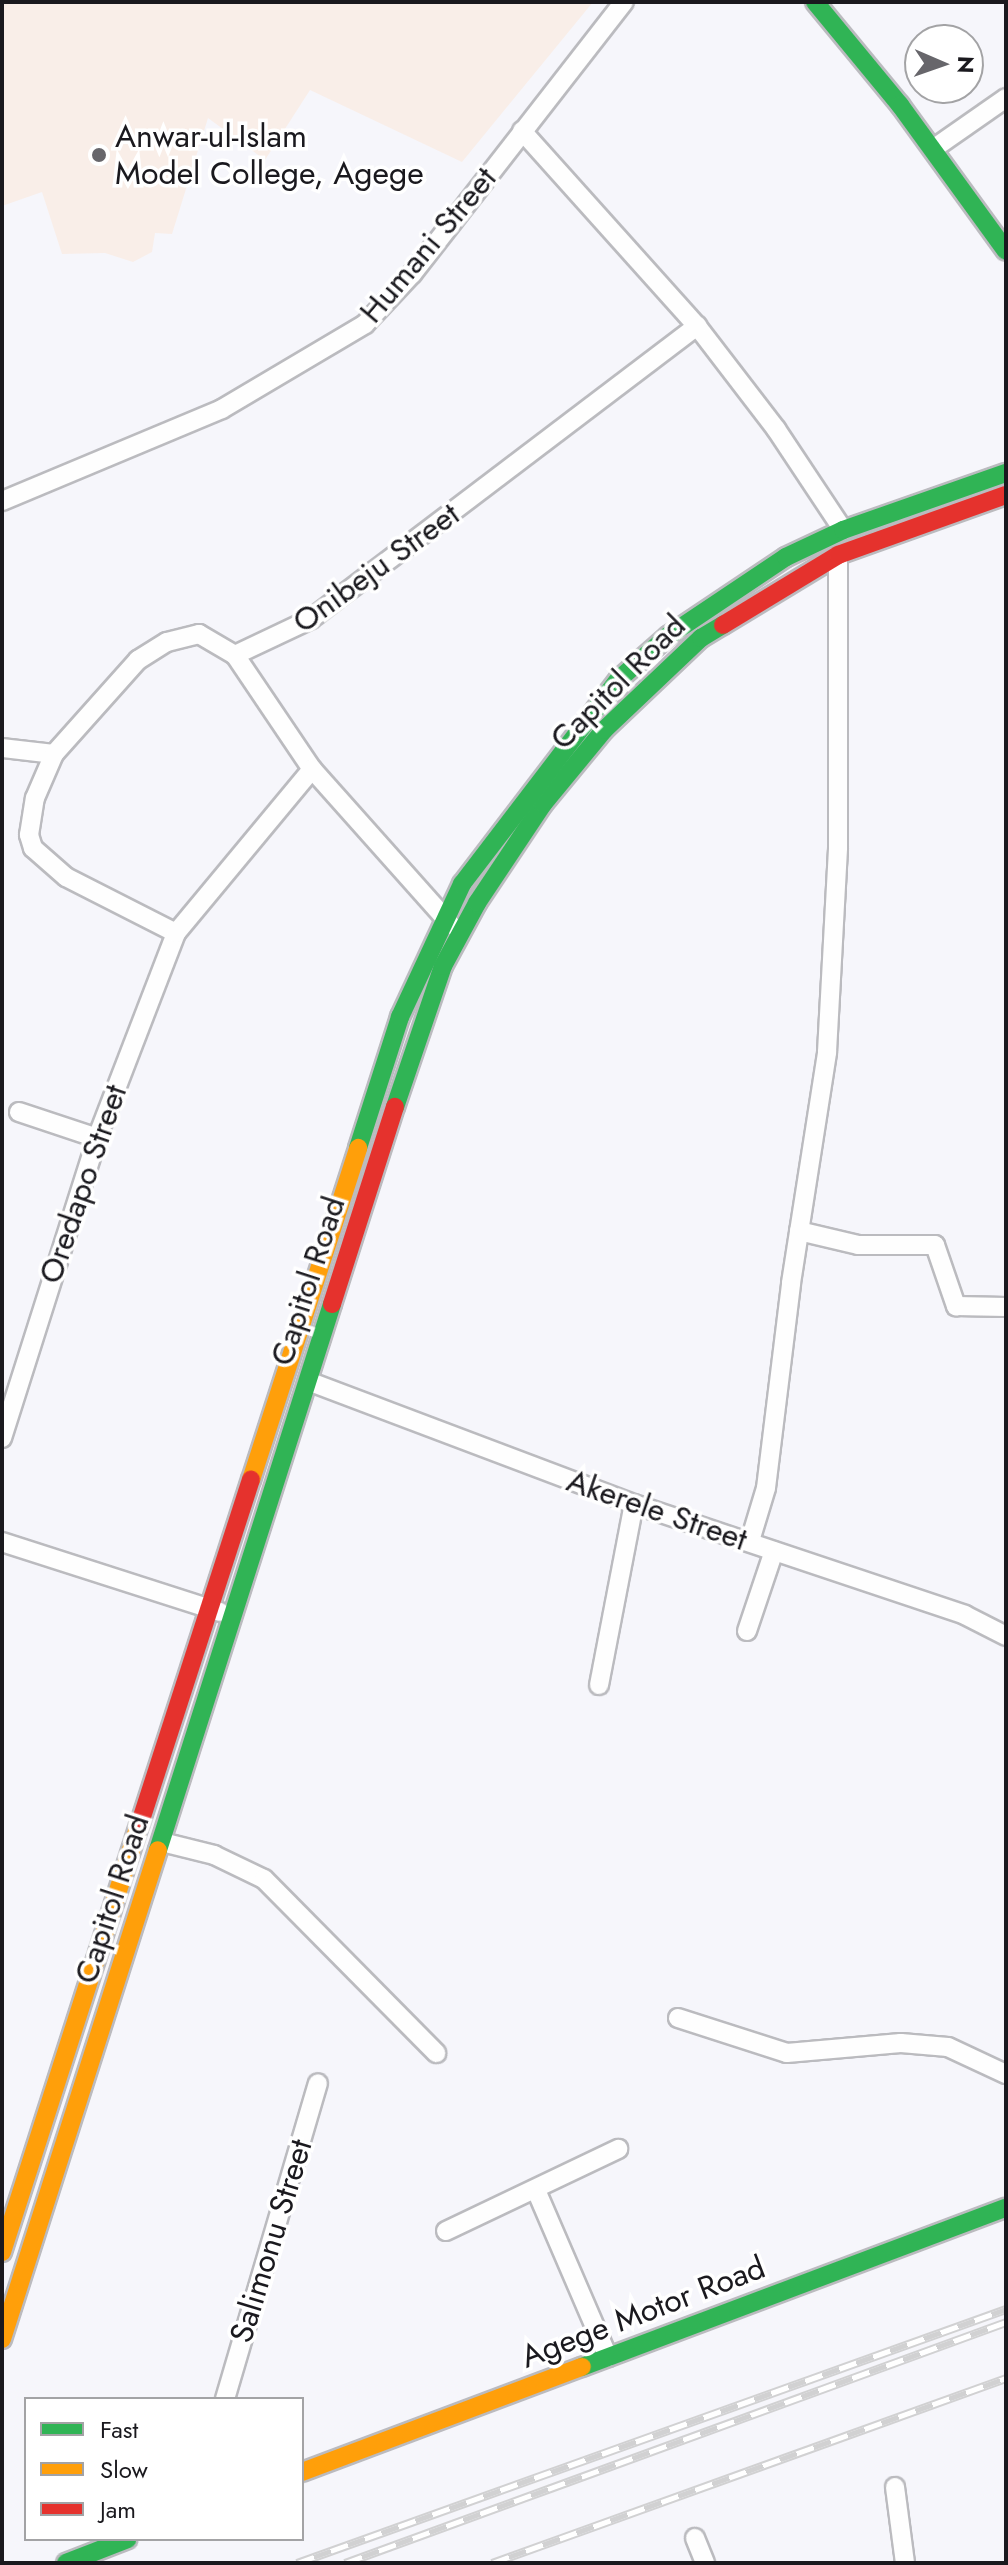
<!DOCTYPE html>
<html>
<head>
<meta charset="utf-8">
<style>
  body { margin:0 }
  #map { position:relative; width:1008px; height:2565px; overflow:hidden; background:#f6f6fb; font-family:Jost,sans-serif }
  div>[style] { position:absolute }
  .education>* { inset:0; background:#f9eee8 }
  .roads { filter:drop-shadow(2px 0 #bbbbbf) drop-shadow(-2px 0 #bbbbbf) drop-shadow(0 2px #bbbbbf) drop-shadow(0 -2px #bbbbbf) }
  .street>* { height:18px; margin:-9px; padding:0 9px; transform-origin:9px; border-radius:9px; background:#fefefe }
  .fast>* { height:18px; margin:-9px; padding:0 9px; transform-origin:9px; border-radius:9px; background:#30b455 }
  .slow>* { height:18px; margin:-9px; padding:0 9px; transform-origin:9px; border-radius:9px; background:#ff9f0a }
  .jam>* { height:18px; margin:-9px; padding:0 9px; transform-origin:9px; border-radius:9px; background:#e5322d }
  .rail>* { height:9px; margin-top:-4.5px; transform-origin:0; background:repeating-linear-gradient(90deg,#fff 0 18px,#d1d1d2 0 36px); box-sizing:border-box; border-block:2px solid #d1d1d2 }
  .dots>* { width:22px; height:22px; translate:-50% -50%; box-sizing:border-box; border:4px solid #fff; border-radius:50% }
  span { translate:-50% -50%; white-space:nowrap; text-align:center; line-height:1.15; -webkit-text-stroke:7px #fff; paint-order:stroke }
  .poi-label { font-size:32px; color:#1a191e }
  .left { translate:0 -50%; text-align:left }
  .street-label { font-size:32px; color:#1a191e }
  .frame { position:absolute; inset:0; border:4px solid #1a191e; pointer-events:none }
  .legend { position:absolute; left:24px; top:2397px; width:280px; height:144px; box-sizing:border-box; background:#fff; border:2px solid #a3a3a5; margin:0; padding:10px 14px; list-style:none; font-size:24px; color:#1a191e }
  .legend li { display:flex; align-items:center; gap:16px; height:40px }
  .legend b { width:40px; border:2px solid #a3a3a5 }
  .north { position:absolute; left:904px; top:24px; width:80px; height:80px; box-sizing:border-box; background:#fff; border:2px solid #a3a3a5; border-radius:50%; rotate:92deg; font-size:22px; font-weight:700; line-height:32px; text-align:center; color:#1a191e }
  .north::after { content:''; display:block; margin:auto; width:28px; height:36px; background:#67666b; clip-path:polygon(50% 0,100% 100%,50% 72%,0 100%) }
</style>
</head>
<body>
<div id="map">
  <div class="education">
    <i style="clip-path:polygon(2px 2px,593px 2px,462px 162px,310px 90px,265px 160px,208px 118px,172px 234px,155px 233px,152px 252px,133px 262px,105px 253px,62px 254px,42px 192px,2px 206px)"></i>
  </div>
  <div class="roads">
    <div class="street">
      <i style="left:522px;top:131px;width:262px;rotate:48.1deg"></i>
      <i style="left:697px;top:326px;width:130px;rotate:52.5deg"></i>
      <i style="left:776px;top:429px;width:121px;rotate:56.4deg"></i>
      <i style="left:933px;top:149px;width:89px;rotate:-34.9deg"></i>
      <i style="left:2px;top:501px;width:238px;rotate:-22.7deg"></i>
      <i style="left:222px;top:409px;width:166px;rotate:-30.7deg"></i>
      <i style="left:365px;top:324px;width:69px;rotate:-46.8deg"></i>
      <i style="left:412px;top:274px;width:345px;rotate:-52.1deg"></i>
      <i style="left:235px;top:655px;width:84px;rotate:-25.3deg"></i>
      <i style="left:311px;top:619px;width:485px;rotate:-37.2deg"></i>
      <i style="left:2px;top:748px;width:52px;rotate:6.6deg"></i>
      <i style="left:176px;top:933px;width:123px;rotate:-153deg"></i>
      <i style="left:66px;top:877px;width:44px;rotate:-138.7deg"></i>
      <i style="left:33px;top:848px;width:14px;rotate:-107deg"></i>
      <i style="left:29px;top:835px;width:37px;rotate:-81deg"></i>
      <i style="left:35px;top:798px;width:48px;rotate:-66.6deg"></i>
      <i style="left:54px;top:754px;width:126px;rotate:-48.2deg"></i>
      <i style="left:138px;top:660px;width:34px;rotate:-32deg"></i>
      <i style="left:167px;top:642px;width:33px;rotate:-14deg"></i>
      <i style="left:199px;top:634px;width:42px;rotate:30.3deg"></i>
      <i style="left:235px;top:655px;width:138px;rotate:56deg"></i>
      <i style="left:312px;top:769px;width:209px;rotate:48.3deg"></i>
      <i style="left:19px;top:1112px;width:82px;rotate:18.4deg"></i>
      <i style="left:799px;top:1231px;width:61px;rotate:13.3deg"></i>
      <i style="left:858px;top:1245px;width:77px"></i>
      <i style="left:935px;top:1245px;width:65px;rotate:71deg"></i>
      <i style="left:956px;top:1306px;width:50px;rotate:1.1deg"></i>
      <i style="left:308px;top:1381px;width:348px;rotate:20.7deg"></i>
      <i style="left:634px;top:1504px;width:349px;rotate:18.5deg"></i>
      <i style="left:965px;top:1615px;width:46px;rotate:27.1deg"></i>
      <i style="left:2px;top:1438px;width:315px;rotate:-72.4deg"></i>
      <i style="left:97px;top:1138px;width:220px;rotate:-68.9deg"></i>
      <i style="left:176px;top:933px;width:213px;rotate:-50.3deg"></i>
      <i style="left:750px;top:1541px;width:55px;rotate:-73.2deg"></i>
      <i style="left:766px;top:1488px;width:207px;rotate:-83deg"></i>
      <i style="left:791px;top:1283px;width:234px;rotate:-81.1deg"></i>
      <i style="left:827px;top:1052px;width:205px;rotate:-86.9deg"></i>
      <i style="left:838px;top:847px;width:292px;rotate:-90deg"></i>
      <i style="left:2px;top:1542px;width:229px;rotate:17.8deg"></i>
      <i style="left:747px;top:1631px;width:84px;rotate:-71.4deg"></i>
      <i style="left:599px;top:1685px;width:184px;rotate:-79.1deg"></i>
      <i style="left:162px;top:1842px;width:54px;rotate:14deg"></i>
      <i style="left:214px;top:1855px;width:55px;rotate:25.6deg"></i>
      <i style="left:264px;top:1879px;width:245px;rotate:45.3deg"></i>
      <i style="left:678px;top:2018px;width:114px;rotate:17.8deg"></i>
      <i style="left:787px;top:2053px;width:114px;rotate:-5deg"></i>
      <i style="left:901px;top:2043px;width:47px;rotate:4.9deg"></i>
      <i style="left:948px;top:2047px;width:64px;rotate:25deg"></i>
      <i style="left:536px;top:2190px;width:182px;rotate:66.7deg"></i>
      <i style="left:446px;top:2231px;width:191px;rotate:-25.5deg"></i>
      <i style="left:225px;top:2399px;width:329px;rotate:-73.6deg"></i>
      <i style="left:895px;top:2487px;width:77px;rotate:82.5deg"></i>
      <i style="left:695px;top:2538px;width:27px;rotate:68deg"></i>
    </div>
    <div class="fast">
      <i style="left:815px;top:2px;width:134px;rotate:50.5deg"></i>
      <i style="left:900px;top:105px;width:180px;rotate:54deg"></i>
      <i style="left:395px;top:1107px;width:149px;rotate:-71.2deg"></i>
      <i style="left:443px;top:966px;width:72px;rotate:-61.6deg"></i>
      <i style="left:477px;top:903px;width:119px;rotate:-56.3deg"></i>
      <i style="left:543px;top:804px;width:96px;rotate:-50.5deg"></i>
      <i style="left:604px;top:730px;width:134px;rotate:-43.5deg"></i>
      <i style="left:701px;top:638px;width:26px;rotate:-31deg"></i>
      <i style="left:358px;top:1148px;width:138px;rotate:-72.2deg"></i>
      <i style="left:400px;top:1017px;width:147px;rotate:-65deg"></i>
      <i style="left:462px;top:884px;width:257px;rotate:-52.6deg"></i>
      <i style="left:618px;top:680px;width:67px;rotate:-41.3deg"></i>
      <i style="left:668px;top:636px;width:142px;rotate:-33.8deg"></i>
      <i style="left:786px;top:557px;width:63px;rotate:-25.3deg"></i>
      <i style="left:843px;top:530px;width:173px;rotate:-19.3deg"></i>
      <i style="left:158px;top:1850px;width:573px;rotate:-72.32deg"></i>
      <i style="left:582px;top:2367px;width:453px;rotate:-20.6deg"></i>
      <i style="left:66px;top:2563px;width:66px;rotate:-21.2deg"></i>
    </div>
    <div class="slow">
      <i style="left:251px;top:1480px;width:349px;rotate:-72.1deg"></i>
      <i style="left:2px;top:2252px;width:451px;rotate:-72.2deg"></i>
      <i style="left:2px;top:2339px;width:513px;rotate:-72.31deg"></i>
      <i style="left:302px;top:2472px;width:299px;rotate:-20.6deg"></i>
    </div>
    <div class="jam">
      <i style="left:723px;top:625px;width:135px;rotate:-31.3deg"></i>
      <i style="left:838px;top:555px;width:178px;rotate:-19.7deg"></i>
      <i style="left:332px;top:1304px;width:207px;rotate:-72.3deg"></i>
      <i style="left:140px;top:1823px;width:361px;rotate:-72.1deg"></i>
    </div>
  </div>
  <div class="rail">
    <i style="left:297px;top:2563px;width:753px;rotate:-19.71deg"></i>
    <i style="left:345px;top:2563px;width:704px;rotate:-20.03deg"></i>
    <i style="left:492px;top:2563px;width:546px;rotate:-19.79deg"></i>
  </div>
  <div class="dots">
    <i style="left:99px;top:155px;background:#67666b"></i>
  </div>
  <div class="poi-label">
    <span class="left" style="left:115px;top:155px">Anwar-ul-Islam<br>Model College, Agege</span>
  </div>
  <div class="street-label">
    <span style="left:428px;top:245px;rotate:-50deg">Humani Street</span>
    <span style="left:376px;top:568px;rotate:-36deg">Onibeju Street</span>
    <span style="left:618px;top:682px;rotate:-45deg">Capitol Road</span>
    <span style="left:83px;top:1184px;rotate:-71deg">Oredapo Street</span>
    <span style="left:308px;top:1281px;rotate:-72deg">Capitol Road</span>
    <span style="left:657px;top:1510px;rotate:19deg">Akerele Street</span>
    <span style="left:112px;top:1899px;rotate:-72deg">Capitol Road</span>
    <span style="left:271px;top:2241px;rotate:-73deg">Salimonu Street</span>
    <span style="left:643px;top:2312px;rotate:-21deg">Agege Motor Road</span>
  </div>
  <div class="frame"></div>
  <ul class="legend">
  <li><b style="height:10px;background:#30b455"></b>Fast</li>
  <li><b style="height:10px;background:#ff9f0a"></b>Slow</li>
  <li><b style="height:10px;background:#e5322d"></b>Jam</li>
  </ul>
  <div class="north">N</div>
</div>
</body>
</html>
